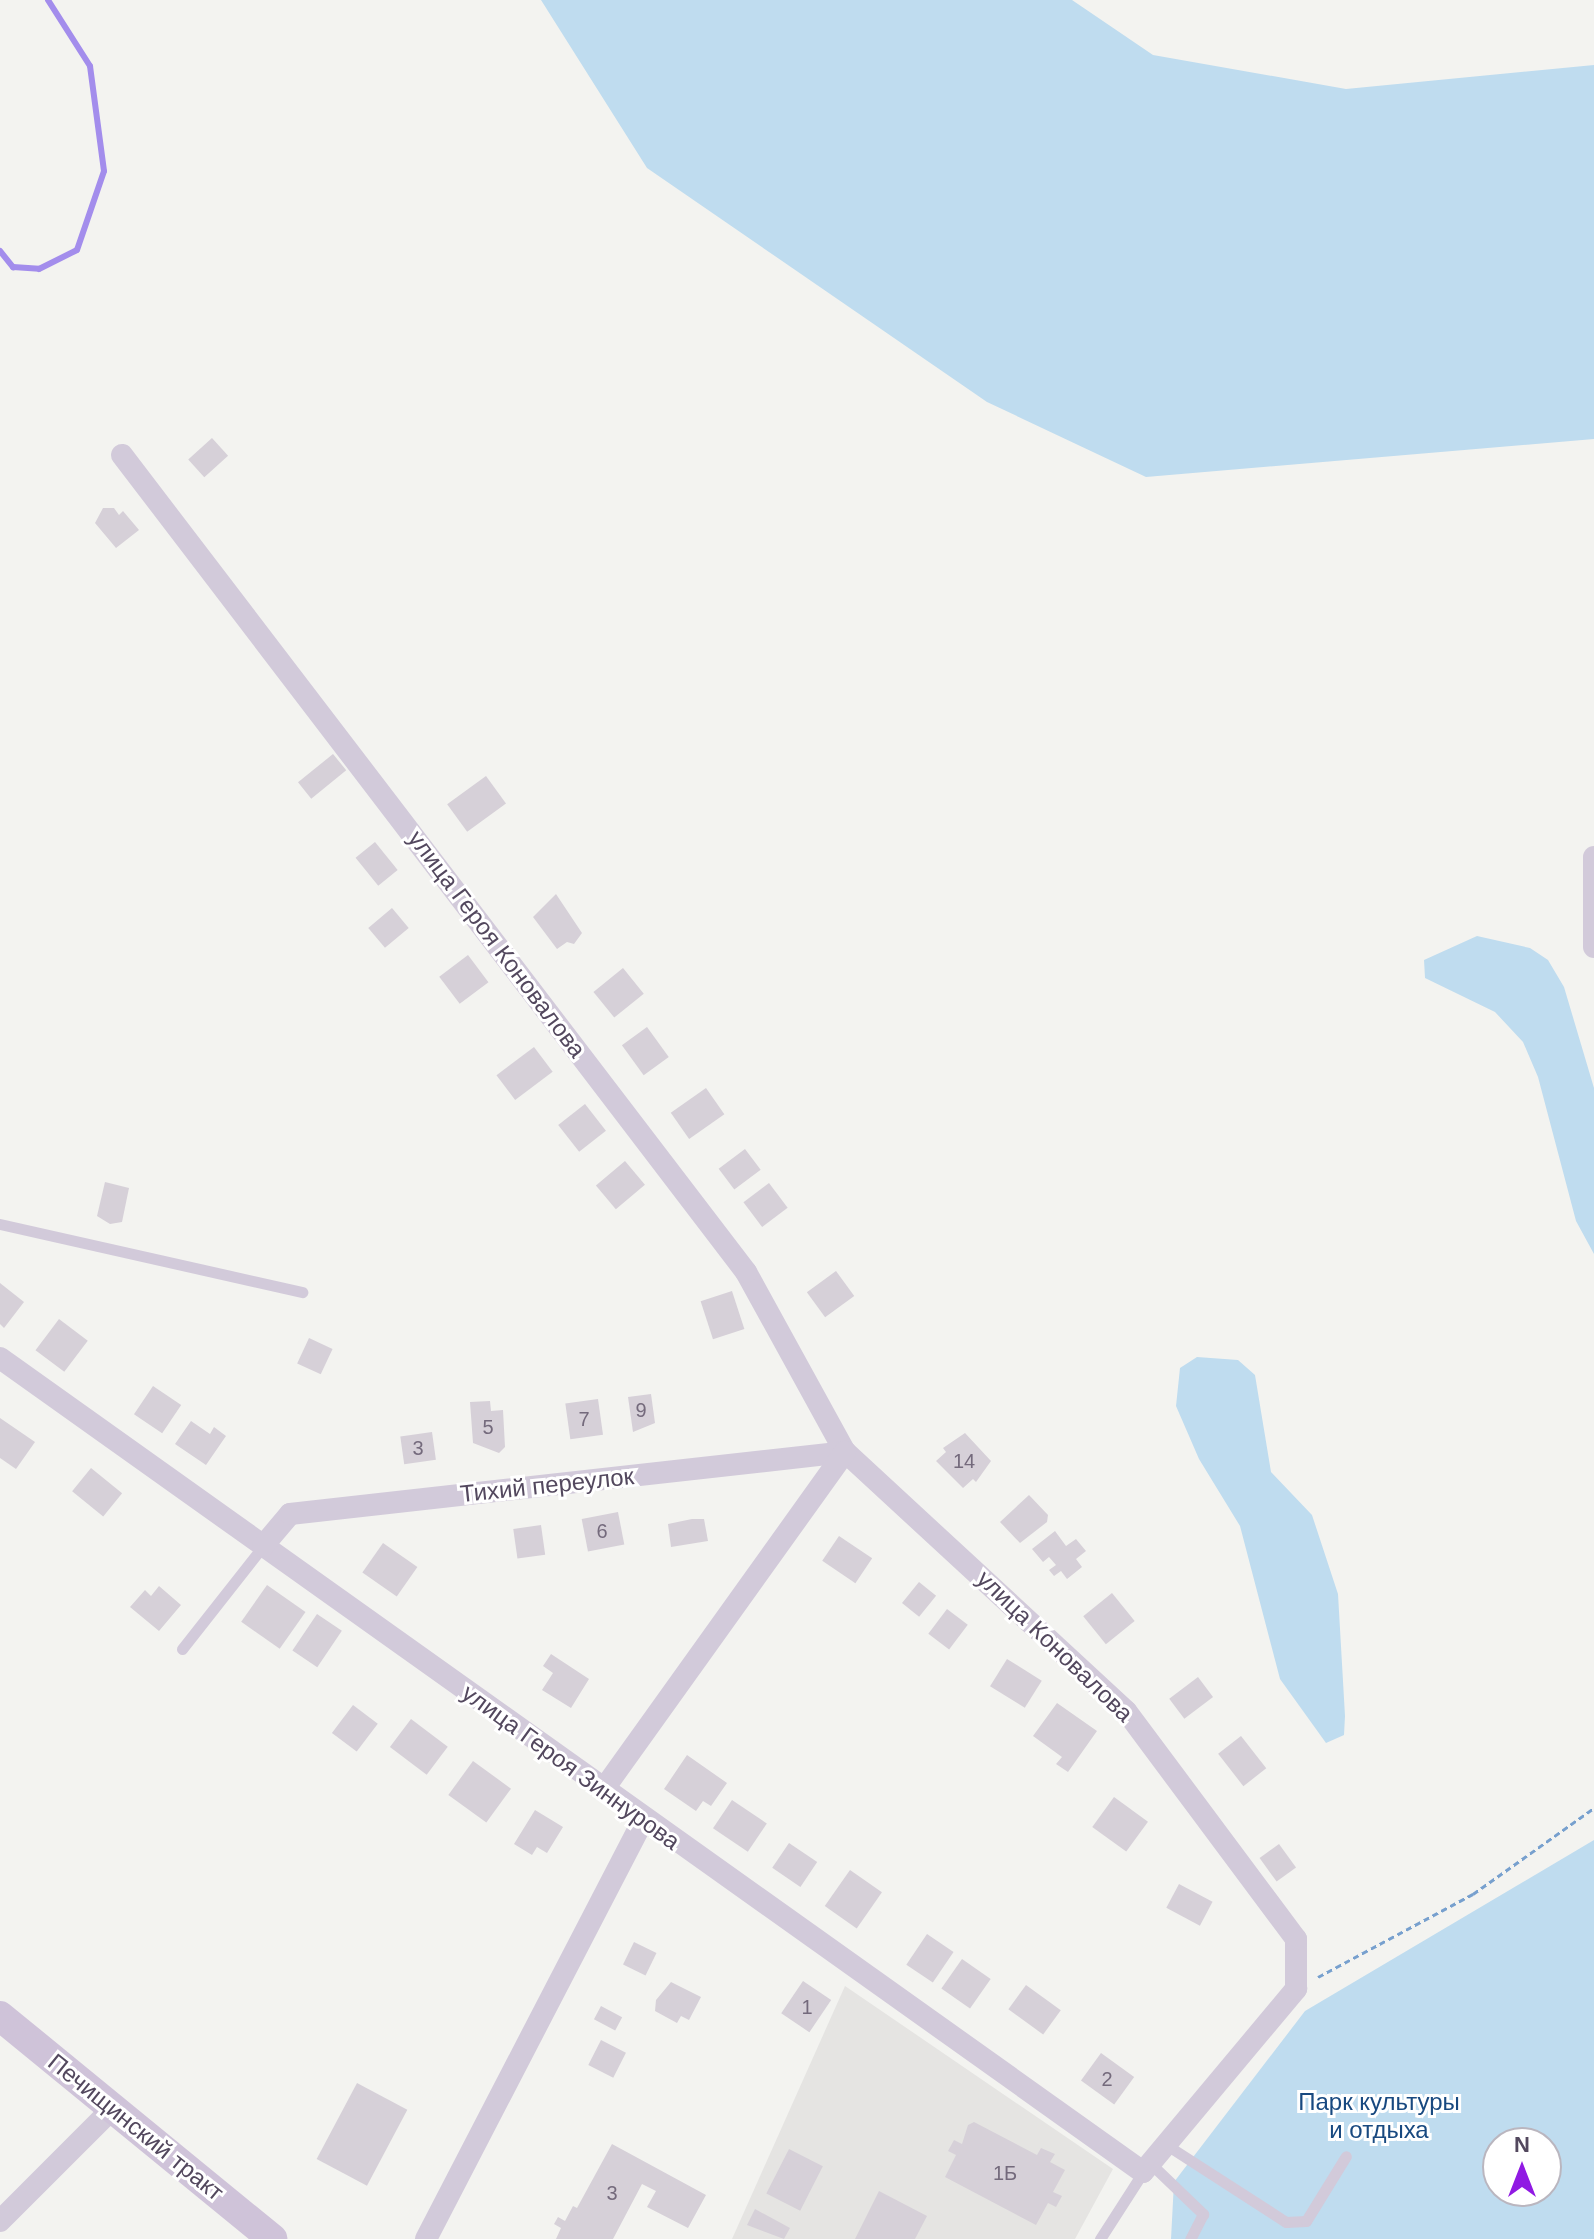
<!DOCTYPE html>
<html>
<head>
<meta charset="utf-8">
<style>
  body { margin:0 }
  #map { position:relative; width:1594px; height:2239px; overflow:hidden; background:#f3f3f0; font-family:Arial,sans-serif }
  div>[style] { position:absolute }
  .education>* { inset:0; background:#e5e4e2 }
  .green>* { inset:0; background:#bfdcef }
  .stream>* { height:6px; margin:-3px; padding:0 3px; transform-origin:3px; border-radius:3px; background:#a38dec }
  .building>* { inset:0; background:#d6d0d8; transform-origin:0 0 }
  .path>* { height:3px; margin-top:-1.5px; transform-origin:0; background:repeating-linear-gradient(90deg,#77a0ce 0 6px,transparent 0 10px) }
  .lane>* { height:11px; margin:-5.5px; padding:0 5.5px; transform-origin:5.5px; border-radius:5.5px; background:#d2cada }
  .street>* { height:22px; margin:-11px; padding:0 11px; transform-origin:11px; border-radius:11px; background:#d2cada }
  .secondary>* { height:30px; margin:-15px; padding:0 15px; transform-origin:15px; border-radius:15px; background:#cfc3d9 }
  span { translate:-50% -50%; white-space:nowrap; text-align:center; line-height:1.15; -webkit-text-stroke:6px #fff; paint-order:stroke }
  .number-label { font-size:20px; color:#746a7c }
  .number-label span { -webkit-text-stroke-width:0 }
  .street-label { font-size:24px; color:#53485e }
  .park-label { font-size:24px; color:#184980 }
  .north { position:absolute; left:1482px; top:2127px; width:80px; height:80px; box-sizing:border-box; background:#fff; border:2px solid #bab6bf; border-radius:50%; rotate:0deg; font-size:22px; font-weight:700; line-height:32px; text-align:center; color:#53485e }
  .north::after { content:''; display:block; margin:auto; width:28px; height:36px; background:#901ae3; clip-path:polygon(50% 0,100% 100%,50% 72%,0 100%) }
</style>
</head>
<body>
<div id="map">
  <div class="education">
    <i style="clip-path:polygon(845px 1986px,1113px 2169px,1075px 2239px,732px 2239px)"></i>
  </div>
  <div class="green">
    <i style="clip-path:polygon(541px 0,1072px 0,1153px 55px,1346px 89px,1594px 65px,1594px 439px,1146px 477px,987px 402px,647px 168px)"></i>
    <i style="clip-path:polygon(1477px 936px,1530px 948px,1548px 960px,1564px 987px,1594px 1088px,1594px 1254px,1576px 1221px,1538px 1077px,1523px 1042px,1495px 1012px,1425px 978px,1424px 960px)"></i>
    <i style="clip-path:polygon(1197px 1357px,1238px 1360px,1255px 1375px,1271px 1472px,1312px 1515px,1338px 1594px,1345px 1716px,1344px 1735px,1326px 1743px,1280px 1679px,1240px 1526px,1199px 1459px,1176px 1406px,1180px 1368px)"></i>
    <i style="clip-path:polygon(evenodd,1594px 1840px,1594px 2239px,1171px 2239px,1174px 2182px,1305px 2011px,1594px 1840px,1498px 2143px,1546px 2143px,1546px 2191px,1498px 2191px,1498px 2143px)"></i>
  </div>
  <div class="stream">
    <i style="left:0;top:251px;width:21px;rotate:51deg"></i>
    <i style="left:13px;top:267px;width:26px;rotate:4deg"></i>
    <i style="left:39px;top:269px;width:42px;rotate:-26.6deg"></i>
    <i style="left:77px;top:250px;width:83px;rotate:-71.1deg"></i>
    <i style="left:104px;top:171px;width:106px;rotate:-97.6deg"></i>
    <i style="left:90px;top:66px;width:78px;rotate:-122.5deg"></i>
  </div>
  <div class="building">
    <i style="left:212px;top:438px;width:24px;height:32px;rotate:48deg"></i>
    <i style="clip-path:polygon(103px 508px,114px 508px,119px 515px,123px 511px,139px 530px,116px 548px,95px 523px)"></i>
    <i style="left:333px;top:754px;width:21px;height:45px;rotate:51deg"></i>
    <i style="left:486px;top:776px;width:34px;height:48px;rotate:54deg"></i>
    <i style="left:375px;top:842px;width:36px;height:25px;rotate:51deg"></i>
    <i style="clip-path:polygon(556px 894px,582px 933px,574px 944px,567px 942px,557px 949px,533px 917px)"></i>
    <i style="left:392px;top:908px;width:26px;height:31px;rotate:50deg"></i>
    <i style="left:468px;top:955px;width:34px;height:36px;rotate:53deg"></i>
    <i style="left:623px;top:968px;width:33px;height:38px;rotate:51deg"></i>
    <i style="left:647px;top:1027px;width:37px;height:31px;rotate:54deg"></i>
    <i style="left:534px;top:1047px;width:31px;height:47px;rotate:53deg"></i>
    <i style="left:706px;top:1088px;width:32px;height:43px;rotate:55deg"></i>
    <i style="left:585px;top:1104px;width:34px;height:34px;rotate:52deg"></i>
    <i style="left:745px;top:1149px;width:26px;height:33px;rotate:53deg"></i>
    <i style="left:625px;top:1161px;width:31px;height:38px;rotate:50deg"></i>
    <i style="clip-path:polygon(105px 1182px,129px 1188px,122px 1222px,110px 1224px,97px 1216px)"></i>
    <i style="left:769px;top:1183px;width:31px;height:32px;rotate:53deg"></i>
    <i style="left:836px;top:1271px;width:31px;height:36px;rotate:54deg"></i>
    <i style="clip-path:polygon(0 1283px,24px 1302px,4px 1328px,0 1324px)"></i>
    <i style="left:732px;top:1291px;width:40px;height:33px;rotate:72deg"></i>
    <i style="left:59px;top:1319px;width:36px;height:39px;rotate:37deg"></i>
    <i style="left:309px;top:1338px;width:26px;height:28px;rotate:25deg"></i>
    <i style="left:153px;top:1386px;width:34px;height:34px;rotate:34deg"></i>
    <i style="clip-path:polygon(651px 1394px,655px 1423px,633px 1432px,628px 1397px)"></i>
    <i style="left:598px;top:1399px;width:36px;height:33px;rotate:82deg"></i>
    <i style="clip-path:polygon(490px 1401px,491px 1411px,503px 1410px,505px 1447px,499px 1453px,473px 1443px,470px 1402px)"></i>
    <i style="clip-path:polygon(0 1418px,35px 1442px,16px 1469px,0 1458px)"></i>
    <i style="clip-path:polygon(191px 1421px,210px 1434px,214px 1427px,226px 1436px,206px 1465px,175px 1444px)"></i>
    <i style="left:432px;top:1432px;width:28px;height:32px;rotate:82deg"></i>
    <i style="clip-path:polygon(965px 1433px,991px 1461px,976px 1482px,973px 1479px,963px 1488px,936px 1461px,946px 1452px,943px 1448px)"></i>
    <i style="left:91px;top:1468px;width:40px;height:30px;rotate:39deg"></i>
    <i style="clip-path:polygon(1029px 1495px,1048px 1515px,1047px 1522px,1020px 1543px,1000px 1522px)"></i>
    <i style="left:618px;top:1512px;width:33px;height:37px;rotate:79deg"></i>
    <i style="clip-path:polygon(692px 1519px,704px 1519px,708px 1541px,671px 1547px,668px 1524px)"></i>
    <i style="left:541px;top:1525px;width:30px;height:28px;rotate:82deg"></i>
    <i style="clip-path:polygon(1055px 1531px,1066px 1546px,1076px 1539px,1086px 1551px,1076px 1559px,1082px 1567px,1067px 1579px,1061px 1571px,1054px 1576px,1049px 1570px,1056px 1565px,1049px 1557px,1043px 1562px,1032px 1549px)"></i>
    <i style="left:839px;top:1536px;width:40px;height:30px;rotate:34deg"></i>
    <i style="left:383px;top:1543px;width:42px;height:36px;rotate:35deg"></i>
    <i style="left:919px;top:1582px;width:22px;height:27px;rotate:39deg"></i>
    <i style="left:267px;top:1585px;width:47px;height:45px;rotate:35deg"></i>
    <i style="clip-path:polygon(159px 1586px,181px 1605px,159px 1631px,130px 1607px,145px 1590px,151px 1596px)"></i>
    <i style="left:1112px;top:1593px;width:36px;height:37px;rotate:51deg"></i>
    <i style="left:947px;top:1609px;width:26px;height:31px;rotate:37deg"></i>
    <i style="left:317px;top:1614px;width:30px;height:44px;rotate:34deg"></i>
    <i style="clip-path:polygon(551px 1654px,589px 1679px,571px 1708px,542px 1690px,553px 1673px,543px 1666px)"></i>
    <i style="left:1007px;top:1659px;width:41px;height:32px;rotate:32deg"></i>
    <i style="left:1198px;top:1677px;width:25px;height:36px;rotate:53deg"></i>
    <i style="clip-path:polygon(1057px 1703px,1097px 1731px,1068px 1772px,1056px 1764px,1062px 1757px,1033px 1736px)"></i>
    <i style="left:353px;top:1705px;width:31px;height:35px;rotate:37deg"></i>
    <i style="left:411px;top:1719px;width:46px;height:35px;rotate:37deg"></i>
    <i style="left:1241px;top:1736px;width:41px;height:29px;rotate:52deg"></i>
    <i style="clip-path:polygon(687px 1755px,727px 1783px,711px 1806px,703px 1801px,696px 1811px,664px 1789px)"></i>
    <i style="left:473px;top:1761px;width:47px;height:42px;rotate:36deg"></i>
    <i style="left:1114px;top:1797px;width:42px;height:37px;rotate:36deg"></i>
    <i style="left:732px;top:1800px;width:42px;height:34px;rotate:34deg"></i>
    <i style="clip-path:polygon(535px 1810px,563px 1827px,547px 1853px,537px 1847px,532px 1855px,514px 1844px)"></i>
    <i style="left:789px;top:1843px;width:34px;height:30px;rotate:34deg"></i>
    <i style="left:1279px;top:1844px;width:29px;height:24px;rotate:54deg"></i>
    <i style="left:850px;top:1870px;width:39px;height:44px;rotate:35deg"></i>
    <i style="left:1179px;top:1884px;width:38px;height:27px;rotate:28deg"></i>
    <i style="left:927px;top:1934px;width:32px;height:37px;rotate:34deg"></i>
    <i style="left:634px;top:1942px;width:25px;height:25px;rotate:26deg"></i>
    <i style="left:962px;top:1959px;width:35px;height:36px;rotate:35deg"></i>
    <i style="left:803px;top:1981px;width:34px;height:39px;rotate:34deg"></i>
    <i style="clip-path:polygon(671px 1982px,701px 1997px,689px 2020px,681px 2016px,677px 2023px,655px 2011px,656px 2000px)"></i>
    <i style="left:1026px;top:1985px;width:43px;height:30px;rotate:36deg"></i>
    <i style="left:601px;top:2006px;width:24px;height:15px;rotate:28deg"></i>
    <i style="left:601px;top:2040px;width:28px;height:28px;rotate:27deg"></i>
    <i style="left:1101px;top:2053px;width:41px;height:34px;rotate:36deg"></i>
    <i style="left:357px;top:2083px;width:57px;height:86px;rotate:28deg"></i>
    <i style="clip-path:polygon(974px 2122px,1037px 2155px,1041px 2148px,1055px 2154px,1050px 2162px,1065px 2170px,1053px 2192px,1062px 2196px,1056px 2207px,1048px 2203px,1036px 2225px,945px 2177px,956px 2155px,948px 2151px,954px 2140px,962px 2144px,968px 2125px)"></i>
    <i style="clip-path:polygon(612px 2144px,706px 2195px,688px 2228px,647px 2207px,656px 2191px,642px 2184px,613px 2239px,556px 2239px,561px 2228px,554px 2224px,558px 2217px,565px 2221px,573px 2206px,577px 2208px)"></i>
    <i style="left:789px;top:2149px;width:38px;height:50px;rotate:27deg"></i>
    <i style="clip-path:polygon(879px 2191px,927px 2216px,915px 2239px,855px 2239px)"></i>
    <i style="clip-path:polygon(755px 2209px,790px 2228px,784px 2239px,747px 2225px)"></i>
  </div>
  <div class="path">
    <i style="left:1318px;top:1977px;width:176px;rotate:-28.2deg"></i>
    <i style="left:1473px;top:1894px;width:148px;rotate:-35.4deg"></i>
  </div>
  <div class="lane">
    <i style="left:0;top:1224px;width:310px;rotate:12.7deg"></i>
    <i style="left:182px;top:1649px;width:131px;rotate:-51.8deg"></i>
    <i style="left:1165px;top:2144px;width:144px;rotate:32.8deg"></i>
    <i style="left:1286px;top:2222px;width:20px;rotate:-3deg"></i>
    <i style="left:1306px;top:2221px;width:76px;rotate:-58.4deg"></i>
    <i style="left:1150px;top:2163px;width:74px;rotate:43.9deg"></i>
    <i style="left:1203px;top:2214px;width:28px;rotate:117deg"></i>
    <i style="left:1100px;top:2239px;width:80px;rotate:-57.3deg"></i>
  </div>
  <div class="street">
    <i style="left:1594px;top:857px;width:90px;rotate:90deg"></i>
    <i style="left:0;top:1358px;width:1403px;rotate:35.46deg"></i>
    <i style="left:1143px;top:2172px;width:239px;rotate:-50.1deg"></i>
    <i style="left:1296px;top:1989px;width:50px;rotate:-90deg"></i>
    <i style="left:1296px;top:1939px;width:284px;rotate:-126.7deg"></i>
    <i style="left:1126px;top:1711px;width:382px;rotate:-137.3deg"></i>
    <i style="left:845px;top:1452px;width:205px;rotate:-118.8deg"></i>
    <i style="left:746px;top:1272px;width:1028px;rotate:-127.37deg"></i>
    <i style="left:263px;top:1546px;width:42px;rotate:-49.8deg"></i>
    <i style="left:290px;top:1514px;width:558px;rotate:-6.37deg"></i>
    <i style="left:603px;top:1790px;width:416px;rotate:-54.4deg"></i>
    <i style="left:0;top:2221px;width:160px;rotate:-45deg"></i>
    <i style="left:426px;top:2239px;width:473px;rotate:-62.6deg"></i>
  </div>
  <div class="secondary">
    <i style="left:0;top:2016px;width:352px;rotate:39.3deg"></i>
  </div>
  <div class="number-label">
    <span style="left:641px;top:1410px">9</span>
    <span style="left:584px;top:1419px">7</span>
    <span style="left:488px;top:1427px">5</span>
    <span style="left:418px;top:1448px">3</span>
    <span style="left:964px;top:1461px">14</span>
    <span style="left:602px;top:1531px">6</span>
    <span style="left:807px;top:2007px">1</span>
    <span style="left:1107px;top:2079px">2</span>
    <span style="left:1005px;top:2173px">1Б</span>
    <span style="left:612px;top:2193px">3</span>
  </div>
  <div class="street-label">
    <span style="left:497px;top:944px;rotate:53deg">улица Героя Коновалова</span>
    <span style="left:547px;top:1485px;rotate:-6deg">Тихий переулок</span>
    <span style="left:1055px;top:1646px;rotate:44deg">улица Коновалова</span>
    <span style="left:571px;top:1767px;rotate:36deg">улица Героя Зиннурова</span>
    <span style="left:136px;top:2127px;rotate:39deg">Печищинский тракт</span>
  </div>
  <div class="park-label">
    <span style="left:1379px;top:2116px">Парк культуры<br>и отдыха</span>
  </div>
  <div class="north">N</div>
</div>
</body>
</html>
